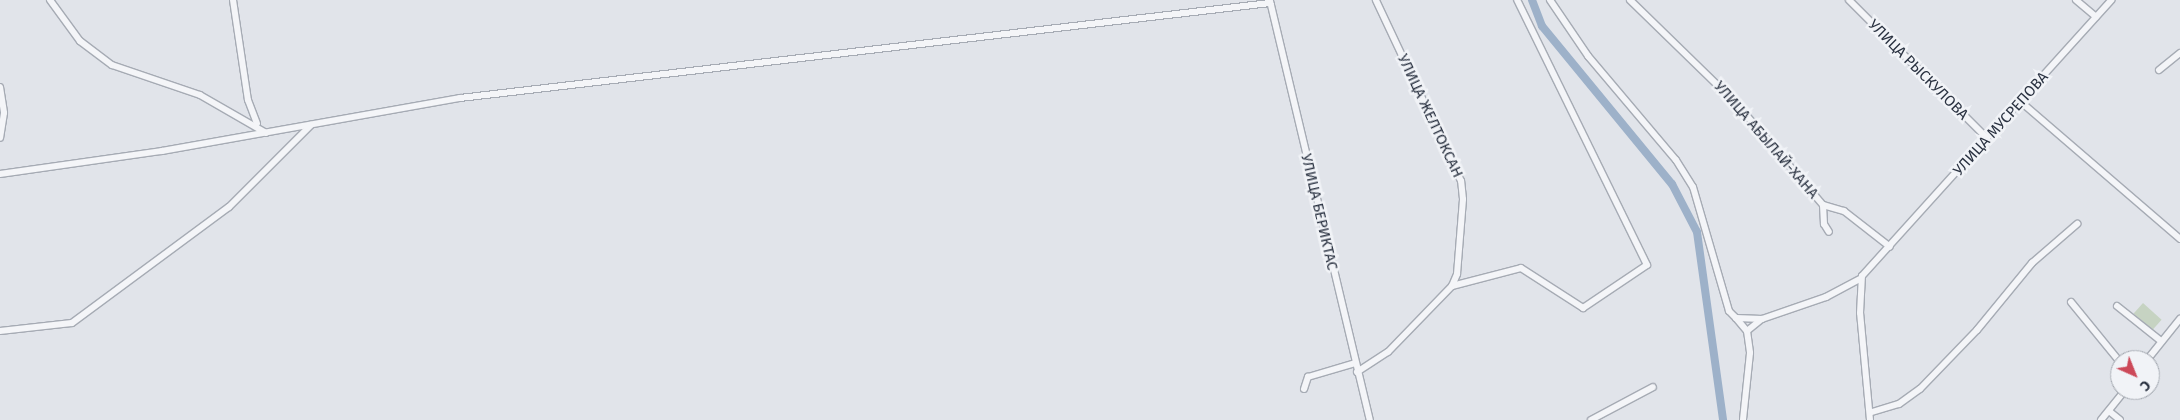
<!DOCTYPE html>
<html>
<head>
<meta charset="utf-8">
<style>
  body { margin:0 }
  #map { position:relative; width:2180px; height:420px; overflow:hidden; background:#e1e4ea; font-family:"Fira Sans",sans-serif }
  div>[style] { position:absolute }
  .green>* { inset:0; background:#c6d3c2; transform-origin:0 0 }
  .canal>* { height:8px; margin:-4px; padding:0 4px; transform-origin:4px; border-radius:4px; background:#9db1c9 }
  .roads { filter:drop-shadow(1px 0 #a6abb4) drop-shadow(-1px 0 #a6abb4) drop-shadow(0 1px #a6abb4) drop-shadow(0 -1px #a6abb4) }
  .minor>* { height:6px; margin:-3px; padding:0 3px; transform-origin:3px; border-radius:3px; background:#f4f5f8 }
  span { translate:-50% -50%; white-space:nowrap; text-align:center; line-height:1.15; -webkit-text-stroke:5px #f1f3f7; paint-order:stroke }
  .street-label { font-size:15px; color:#2a3241 }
  .north { position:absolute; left:2110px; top:350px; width:50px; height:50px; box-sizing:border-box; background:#f1f3f7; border:1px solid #a1a6ae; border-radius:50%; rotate:136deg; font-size:14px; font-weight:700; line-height:20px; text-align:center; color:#2a3241 }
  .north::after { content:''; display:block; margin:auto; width:18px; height:22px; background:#cc4959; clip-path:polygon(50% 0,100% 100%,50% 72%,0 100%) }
</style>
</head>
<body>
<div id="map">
  <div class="green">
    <i style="left:2143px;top:303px;width:25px;height:14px;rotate:42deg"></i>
  </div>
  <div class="canal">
    <i style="left:1532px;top:0;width:28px;rotate:69deg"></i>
    <i style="left:1542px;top:26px;width:205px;rotate:50.6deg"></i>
    <i style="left:1672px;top:184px;width:54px;rotate:62.5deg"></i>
    <i style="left:1697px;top:232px;width:190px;rotate:82.1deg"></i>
  </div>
  <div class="roads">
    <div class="minor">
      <i style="left:50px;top:0;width:51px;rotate:53.8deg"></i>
      <i style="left:80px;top:41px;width:40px;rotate:37deg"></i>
      <i style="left:112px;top:65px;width:93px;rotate:18.8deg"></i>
      <i style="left:200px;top:95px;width:76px;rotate:29.9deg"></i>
      <i style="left:233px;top:0;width:101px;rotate:81.5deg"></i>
      <i style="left:248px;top:100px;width:25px;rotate:69deg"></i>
      <i style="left:1550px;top:0;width:68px;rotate:55.8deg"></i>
      <i style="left:1588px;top:56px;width:136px;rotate:49.8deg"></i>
      <i style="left:1676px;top:160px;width:32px;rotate:58deg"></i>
      <i style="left:1693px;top:187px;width:129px;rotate:73.8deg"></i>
      <i style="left:1729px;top:311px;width:10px;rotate:45deg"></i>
      <i style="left:1736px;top:318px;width:26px;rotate:2deg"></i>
      <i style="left:1630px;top:0;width:146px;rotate:44.2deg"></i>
      <i style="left:1735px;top:102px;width:135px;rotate:49.5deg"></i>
      <i style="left:1823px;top:205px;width:22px;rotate:16deg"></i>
      <i style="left:1844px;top:211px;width:58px;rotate:38deg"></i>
      <i style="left:1849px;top:0;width:195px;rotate:45deg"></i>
      <i style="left:2076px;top:0;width:26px;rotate:40deg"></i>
      <i style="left:1270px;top:1px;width:431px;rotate:76.6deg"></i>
      <i style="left:2159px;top:70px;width:27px;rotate:-39deg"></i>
      <i style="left:0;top:87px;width:26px;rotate:81deg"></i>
      <i style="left:4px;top:113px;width:25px;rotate:99deg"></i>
      <i style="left:2021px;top:102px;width:210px;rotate:40.7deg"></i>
      <i style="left:0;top:174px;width:164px;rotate:-8.1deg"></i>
      <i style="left:162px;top:151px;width:303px;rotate:-10.1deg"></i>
      <i style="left:460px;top:98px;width:816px;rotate:-6.69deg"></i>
      <i style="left:1823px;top:205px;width:19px;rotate:87deg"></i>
      <i style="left:1824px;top:224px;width:9px;rotate:58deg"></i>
      <i style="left:1452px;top:286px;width:71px;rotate:-14.6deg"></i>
      <i style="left:1521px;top:268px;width:74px;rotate:32.8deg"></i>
      <i style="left:1583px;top:308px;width:77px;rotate:-33.9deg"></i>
      <i style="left:1647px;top:265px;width:295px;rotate:-116.1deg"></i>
      <i style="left:2071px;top:302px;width:77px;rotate:50.8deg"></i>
      <i style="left:2117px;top:306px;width:56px;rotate:38.5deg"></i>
      <i style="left:1736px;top:318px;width:17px;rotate:50deg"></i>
      <i style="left:1747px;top:331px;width:22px;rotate:82deg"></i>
      <i style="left:1750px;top:353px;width:67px;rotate:96deg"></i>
      <i style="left:0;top:331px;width:72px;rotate:-6.3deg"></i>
      <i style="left:72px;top:323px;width:195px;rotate:-36.5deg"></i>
      <i style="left:229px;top:207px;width:116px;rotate:-45deg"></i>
      <i style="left:1747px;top:331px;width:19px;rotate:-39deg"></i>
      <i style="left:1762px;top:319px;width:68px;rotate:-19deg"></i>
      <i style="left:1826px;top:297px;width:38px;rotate:-28deg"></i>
      <i style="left:2147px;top:360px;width:53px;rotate:-51.2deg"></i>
      <i style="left:1357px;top:372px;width:37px;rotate:-33deg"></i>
      <i style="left:1388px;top:352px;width:92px;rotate:-45.9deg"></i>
      <i style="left:1452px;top:286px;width:13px;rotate:-67deg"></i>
      <i style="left:1457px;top:274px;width:75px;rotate:-85.4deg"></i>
      <i style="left:1463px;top:199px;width:18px;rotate:-96deg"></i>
      <i style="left:1461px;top:181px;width:200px;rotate:-115.2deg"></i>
      <i style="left:1304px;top:389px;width:13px;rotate:-72deg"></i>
      <i style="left:1308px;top:377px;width:49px;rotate:-16.6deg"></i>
      <i style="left:2109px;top:411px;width:14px;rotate:39deg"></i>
      <i style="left:1872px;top:412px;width:28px;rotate:-17deg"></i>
      <i style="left:1899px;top:404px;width:26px;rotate:-36deg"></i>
      <i style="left:1920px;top:389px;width:82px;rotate:-46deg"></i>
      <i style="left:1977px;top:330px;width:87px;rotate:-50.6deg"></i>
      <i style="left:2032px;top:263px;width:60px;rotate:-40.9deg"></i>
      <i style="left:1591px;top:420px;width:70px;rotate:-28deg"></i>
      <i style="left:1870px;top:420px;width:107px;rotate:-95.3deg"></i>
      <i style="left:1860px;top:313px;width:37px;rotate:-87deg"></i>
      <i style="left:1862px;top:276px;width:372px;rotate:-47.9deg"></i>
      <i style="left:2101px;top:420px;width:38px;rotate:-51deg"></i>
    </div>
  </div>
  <div class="street-label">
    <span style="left:1918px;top:70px;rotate:45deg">УЛИЦА РЫСКУЛОВА</span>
    <span style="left:1430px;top:116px;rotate:65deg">УЛИЦА ЖЕЛТОКСАН</span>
    <span style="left:2001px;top:124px;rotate:-48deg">УЛИЦА МУСРЕПОВА</span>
    <span style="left:1766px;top:140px;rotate:49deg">УЛИЦА АБЫЛАЙ-ХАНА</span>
    <span style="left:1319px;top:212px;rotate:77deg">УЛИЦА БЕРИКТАС</span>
  </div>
  <div class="north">С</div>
</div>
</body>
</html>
